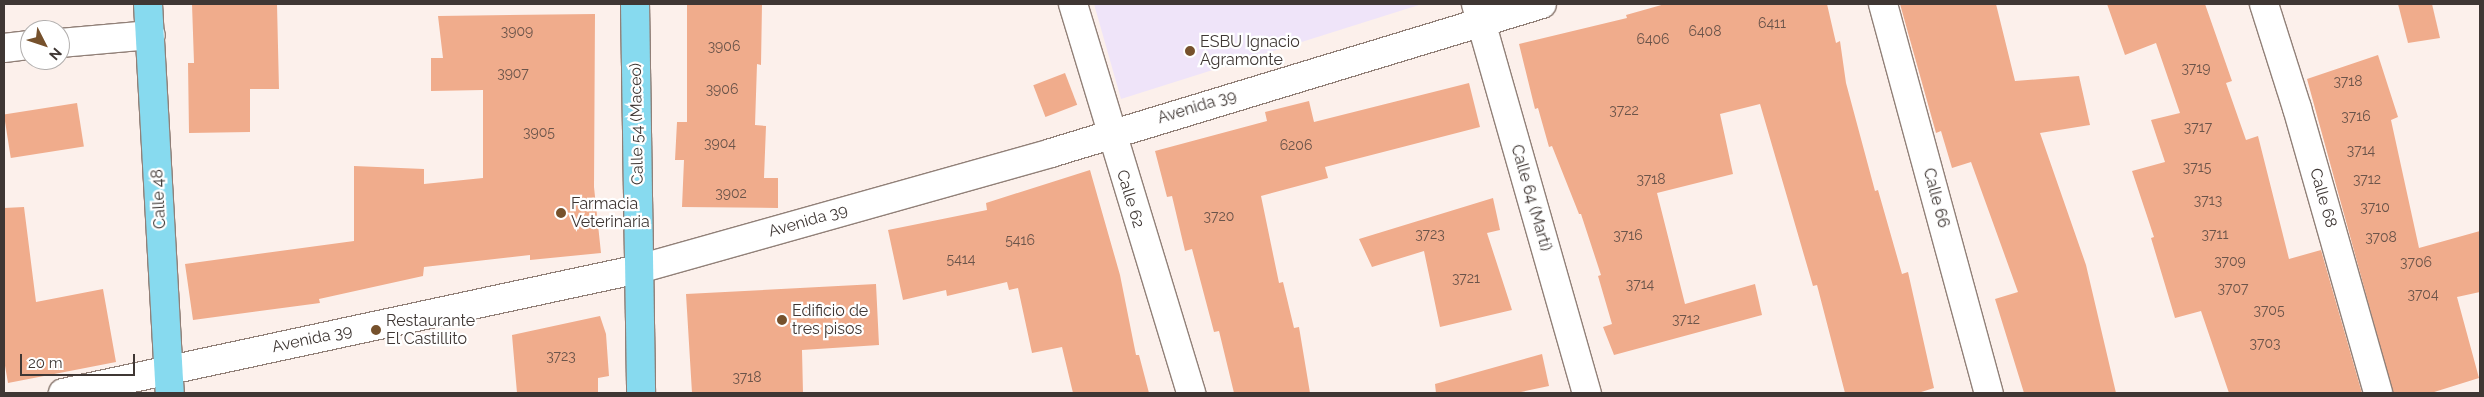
<!DOCTYPE html>
<html>
<head>
<meta charset="utf-8">
<style>
  body { margin:0 }
  #map { position:relative; width:2484px; height:397px; overflow:hidden; background:#fcf0eb; font-family:Raleway,sans-serif }
  div>[style] { position:absolute }
  .education>* { inset:0; background:#efe4f9 }
  .building>* { inset:0; background:#f0ac8c; transform-origin:0 0 }
  .roads { filter:drop-shadow(1px 0 #918078) drop-shadow(-1px 0 #918078) drop-shadow(0 1px #918078) drop-shadow(0 -1px #918078) }
  .minor>* { height:28px; margin:-14px; padding:0 14px; transform-origin:14px; border-radius:14px; background:#fff }
  .major>* { height:28px; margin:-14px; padding:0 14px; transform-origin:14px; border-radius:14px; background:#87daef }
  .dots>* { width:14px; height:14px; translate:-50% -50%; box-sizing:border-box; border:2px solid #fff; border-radius:50% }
  span { translate:-50% -50%; white-space:nowrap; text-align:center; line-height:1.15; -webkit-text-stroke:4.5px #fff; paint-order:stroke }
  .number-label { font-size:14px; color:#6b544a }
  .number-label span { -webkit-text-stroke-width:0 }
  .poi-label { font-size:16px; color:#3f3734 }
  .left { translate:0 -50%; text-align:left }
  .street-label { font-size:16px; color:#3f3734 }
  .frame { position:absolute; inset:0; border:5px solid #3f3734; pointer-events:none }
  .north { position:absolute; left:20px; top:20px; width:50px; height:50px; box-sizing:border-box; background:#fff; border:1px solid #b2afae; border-radius:50%; rotate:131deg; font-size:14px; font-weight:700; line-height:20px; text-align:center; color:#3f3734 }
  .north::after { content:''; display:block; margin:auto; width:18px; height:22px; background:#76512c; clip-path:polygon(50% 0,100% 100%,50% 72%,0 100%) }
  .scale { position:absolute; left:20px; top:354px; width:115px; height:22px; box-sizing:border-box; border:2px solid #3f3734; border-top:0; padding-left:6px; font-size:15px; line-height:18px; white-space:nowrap; color:#3f3734; -webkit-text-stroke:4px #fff; paint-order:stroke }
</style>
</head>
<body>
<div id="map">
  <div class="education">
    <i style="clip-path:polygon(1094px 4px,1422px 4px,1121px 99px)"></i>
  </div>
  <div class="building">
    <i style="clip-path:polygon(192px 4px,277px 4px,279px 89px,250px 89px,250px 132px,189px 133px,188px 63px,194px 63px)"></i>
    <i style="clip-path:polygon(687px 4px,762px 4px,761px 65px,757px 64px,755px 125px,766px 126px,764px 178px,778px 178px,778px 208px,682px 207px,684px 160px,675px 160px,677px 122px,687px 122px)"></i>
    <i style="clip-path:polygon(1665px 4px,1827px 4px,1836px 43px,1840px 41px,1846px 83px,1875px 191px,1878px 190px,1902px 274px,1908px 272px,1934px 388px,1918px 393px,1845px 393px,1817px 285px,1813px 286px,1760px 104px,1720px 114px,1733px 174px,1657px 193px,1685px 304px,1755px 284px,1762px 315px,1614px 355px,1603px 327px,1612px 324px,1598px 276px,1601px 275px,1581px 214px,1579px 214px,1552px 146px,1549px 147px,1538px 108px,1535px 109px,1519px 44px,1627px 18px,1626px 15px)"></i>
    <i style="clip-path:polygon(1900px 4px,1996px 4px,2015px 81px,2079px 76px,2090px 125px,2040px 133px,2086px 265px,2116px 393px,2024px 393px,1995px 299px,2018px 292px,1971px 162px,1952px 168px,1941px 131px,1936px 133px)"></i>
    <i style="clip-path:polygon(2107px 4px,2205px 4px,2232px 81px,2226px 83px,2246px 140px,2258px 136px,2289px 259px,2321px 250px,2362px 393px,2229px 393px,2201px 311px,2175px 318px,2151px 238px,2154px 237px,2132px 171px,2165px 162px,2151px 120px,2180px 113px,2156px 43px,2125px 55px)"></i>
    <i style="clip-path:polygon(2398px 4px,2432px 4px,2440px 38px,2408px 43px)"></i>
    <i style="clip-path:polygon(595px 14px,594px 187px,601px 253px,530px 260px,530px 255px,424px 267px,423px 276px,319px 299px,320px 303px,193px 320px,185px 264px,354px 241px,354px 166px,424px 169px,424px 184px,483px 178px,483px 90px,431px 91px,431px 58px,443px 58px,438px 16px)"></i>
    <i style="clip-path:polygon(2378px 55px,2398px 117px,2391px 120px,2419px 248px,2480px 231px,2480px 292px,2457px 297px,2479px 378px,2431px 393px,2393px 393px,2307px 79px)"></i>
    <i style="left:1065px;top:73px;width:34px;height:34px;rotate:69deg"></i>
    <i style="clip-path:polygon(1469px 83px,1480px 127px,1325px 167px,1328px 178px,1261px 196px,1279px 283px,1283px 282px,1294px 328px,1299px 327px,1310px 393px,1234px 393px,1219px 331px,1214px 332px,1192px 249px,1185px 251px,1172px 196px,1167px 197px,1155px 151px,1267px 121px,1265px 112px,1309px 101px,1314px 122px)"></i>
    <i style="left:77px;top:103px;width:44px;height:74px;rotate:81deg"></i>
    <i style="clip-path:polygon(1090px 170px,1120px 275px,1136px 355px,1139px 355px,1149px 393px,1073px 393px,1062px 347px,1032px 353px,1018px 288px,1009px 290px,1007px 282px,947px 296px,946px 290px,903px 300px,888px 230px,987px 210px,986px 203px)"></i>
    <i style="clip-path:polygon(1493px 198px,1500px 230px,1487px 233px,1512px 310px,1440px 327px,1424px 251px,1372px 267px,1359px 239px)"></i>
    <i style="clip-path:polygon(24px 207px,36px 302px,103px 289px,116px 362px,8px 383px,4px 360px,4px 208px)"></i>
    <i style="clip-path:polygon(876px 284px,879px 345px,802px 350px,803px 393px,692px 393px,686px 294px)"></i>
    <i style="clip-path:polygon(600px 316px,606px 334px,609px 376px,598px 378px,598px 393px,517px 393px,512px 335px)"></i>
    <i style="clip-path:polygon(1542px 354px,1549px 386px,1516px 393px,1436px 393px,1435px 384px)"></i>
  </div>
  <div class="roads">
    <div class="minor">
      <i style="left:1073px;top:4px;width:407px;rotate:73.1deg"></i>
      <i style="left:1476px;top:4px;width:405px;rotate:74.1deg"></i>
      <i style="left:1883px;top:4px;width:403px;rotate:74.8deg"></i>
      <i style="left:2264px;top:4px;width:109px;rotate:72.4deg"></i>
      <i style="left:2297px;top:108px;width:296px;rotate:74.1deg"></i>
      <i style="left:60px;top:43px;width:91px;rotate:-5deg"></i>
      <i style="left:4px;top:48px;width:26px;rotate:-7deg"></i>
      <i style="left:63px;top:393px;width:589px;rotate:-12.15deg"></i>
      <i style="left:639px;top:269px;width:428px;rotate:-15.7deg"></i>
      <i style="left:1051px;top:153px;width:513px;rotate:-16.88deg"></i>
    </div>
    <div class="major">
      <i style="left:148px;top:4px;width:390px;rotate:86.8deg"></i>
      <i style="left:635px;top:4px;width:389px;rotate:89.1deg"></i>
    </div>
  </div>
  <div class="dots">
    <i style="left:1190px;top:51px;background:#76512c"></i>
    <i style="left:561px;top:213px;background:#76512c"></i>
    <i style="left:782px;top:320px;background:#76512c"></i>
    <i style="left:376px;top:330px;background:#76512c"></i>
  </div>
  <div class="number-label">
    <span style="left:1772px;top:23px">6411</span>
    <span style="left:517px;top:31px">3909</span>
    <span style="left:1705px;top:31px">6408</span>
    <span style="left:1653px;top:39px">6406</span>
    <span style="left:724px;top:46px">3906</span>
    <span style="left:2196px;top:68px">3719</span>
    <span style="left:513px;top:73px">3907</span>
    <span style="left:2348px;top:81px">3718</span>
    <span style="left:722px;top:89px">3906</span>
    <span style="left:1624px;top:110px">3722</span>
    <span style="left:2356px;top:116px">3716</span>
    <span style="left:2198px;top:127px">3717</span>
    <span style="left:539px;top:132px">3905</span>
    <span style="left:720px;top:143px">3904</span>
    <span style="left:1296px;top:145px">6206</span>
    <span style="left:2361px;top:150px">3714</span>
    <span style="left:2197px;top:167px">3715</span>
    <span style="left:1651px;top:179px">3718</span>
    <span style="left:2367px;top:179px">3712</span>
    <span style="left:731px;top:193px">3902</span>
    <span style="left:2208px;top:200px">3713</span>
    <span style="left:2375px;top:207px">3710</span>
    <span style="left:1219px;top:216px">3720</span>
    <span style="left:1430px;top:234px">3723</span>
    <span style="left:2215px;top:234px">3711</span>
    <span style="left:1628px;top:235px">3716</span>
    <span style="left:2381px;top:237px">3708</span>
    <span style="left:1020px;top:240px">5416</span>
    <span style="left:961px;top:259px">5414</span>
    <span style="left:2230px;top:261px">3709</span>
    <span style="left:2416px;top:262px">3706</span>
    <span style="left:1466px;top:278px">3721</span>
    <span style="left:1640px;top:284px">3714</span>
    <span style="left:2233px;top:288px">3707</span>
    <span style="left:2423px;top:294px">3704</span>
    <span style="left:2269px;top:310px">3705</span>
    <span style="left:1686px;top:319px">3712</span>
    <span style="left:2265px;top:343px">3703</span>
    <span style="left:561px;top:356px">3723</span>
    <span style="left:747px;top:377px">3718</span>
  </div>
  <div class="poi-label">
    <span class="left" style="left:1200px;top:51px">ESBU Ignacio<br>Agramonte</span>
    <span class="left" style="left:571px;top:213px">Farmacia<br>Veterinaria</span>
    <span class="left" style="left:792px;top:320px">Edificio de<br>tres pisos</span>
    <span class="left" style="left:386px;top:330px">Restaurante<br>El Castillito</span>
  </div>
  <div class="street-label">
    <span style="left:1197px;top:107px;rotate:-17deg">Avenida 39</span>
    <span style="left:637px;top:124px;rotate:-91deg">Calle 54 (Maceo)</span>
    <span style="left:1531px;top:198px;rotate:74deg">Calle 64 (Martí)</span>
    <span style="left:1936px;top:198px;rotate:75deg">Calle 66</span>
    <span style="left:2323px;top:198px;rotate:74deg">Calle 68</span>
    <span style="left:159px;top:199px;rotate:-93deg">Calle 48</span>
    <span style="left:1130px;top:199px;rotate:73deg">Calle 62</span>
    <span style="left:808px;top:221px;rotate:-16deg">Avenida 39</span>
    <span style="left:312px;top:339px;rotate:-12deg">Avenida 39</span>
  </div>
  <div class="frame"></div>
  <div class="north">N</div>
  <div class="scale">20 m</div>
</div>
</body>
</html>
